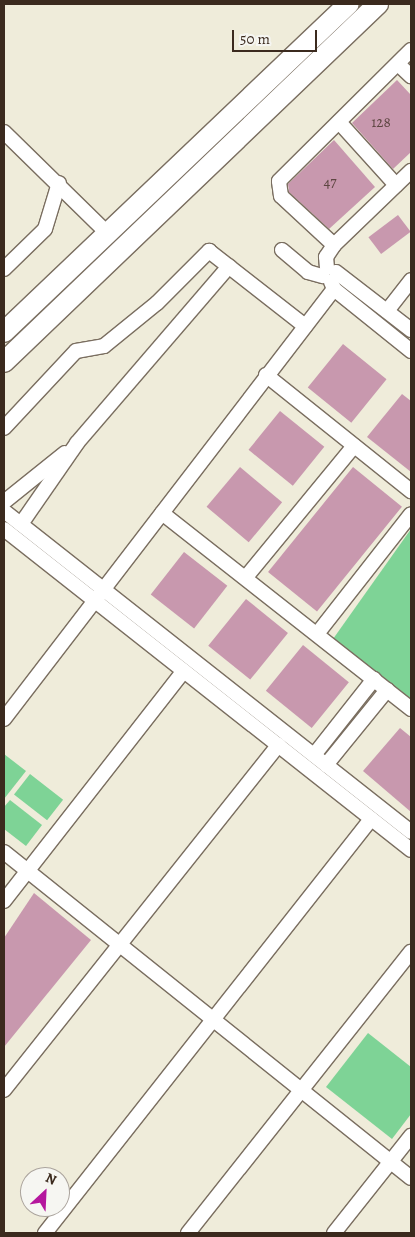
<!DOCTYPE html>
<html>
<head>
<meta charset="utf-8">
<style>
  body { margin:0 }
  #map { position:relative; width:415px; height:1237px; overflow:hidden; background:#efecda; font-family:Alegreya,serif }
  div>[style] { position:absolute }
  .green>* { inset:0; background:#7ed396; transform-origin:0 0 }
  .building>* { inset:0; background:#c898ae; transform-origin:0 0 }
  .roads { filter:drop-shadow(1px 0 #7a6e60) drop-shadow(-1px 0 #7a6e60) drop-shadow(0 1px #7a6e60) drop-shadow(0 -1px #7a6e60) }
  .minor>* { height:14px; margin:-7px; padding:0 7px; transform-origin:7px; border-radius:7px; background:#fff }
  .highway>* { height:20px; margin:-10px; padding:0 10px; transform-origin:10px; border-radius:10px; background:#fff }
  span { translate:-50% -50%; white-space:nowrap; text-align:center; line-height:1.15; -webkit-text-stroke:4.5px #f6f6f2; paint-order:stroke }
  .number-label { font-size:15px; color:#5e4642 }
  .number-label span { -webkit-text-stroke-width:0 }
  .frame { position:absolute; inset:0; border:5px solid #3b2a1e; pointer-events:none }
  .north { position:absolute; left:20px; top:1167px; width:50px; height:50px; box-sizing:border-box; background:#f6f6f2; border:1px solid #aba49d; border-radius:50%; rotate:25deg; font-size:14px; font-weight:700; line-height:20px; text-align:center; color:#3b2a1e }
  .north::after { content:''; display:block; margin:auto; width:18px; height:22px; background:#b5179e; clip-path:polygon(50% 0,100% 100%,50% 72%,0 100%) }
  .scale { position:absolute; left:232px; top:30px; width:85px; height:22px; box-sizing:border-box; border:2px solid #3b2a1e; border-top:0; padding-left:6px; font-size:15px; line-height:18px; white-space:nowrap; color:#3b2a1e; -webkit-text-stroke:4px #f6f6f2; paint-order:stroke }
</style>
</head>
<body>
<div id="map">
  <div class="green">
    <i style="clip-path:polygon(411px 529px,411px 699px,333px 639px)"></i>
    <i style="clip-path:polygon(4px 754px,26px 771px,4px 799px)"></i>
    <i style="left:30px;top:774px;width:42px;height:26px;rotate:38deg"></i>
    <i style="clip-path:polygon(10px 800px,42px 825px,26px 846px,4px 829px,4px 807px)"></i>
    <i style="clip-path:polygon(368px 1033px,411px 1067px,411px 1114px,392px 1139px,326px 1087px)"></i>
  </div>
  <div class="building">
    <i style="clip-path:polygon(397px 80px,411px 95px,411px 152px,393px 169px,352px 123px)"></i>
    <i style="clip-path:polygon(334px 140px,375px 187px,329px 229px,289px 192px,288px 184px)"></i>
    <i style="left:398px;top:215px;width:21px;height:37px;rotate:53deg"></i>
    <i style="left:343px;top:344px;width:56px;height:56px;rotate:39deg"></i>
    <i style="clip-path:polygon(402px 394px,411px 401px,411px 472px,367px 437px)"></i>
    <i style="left:280px;top:411px;width:57px;height:50px;rotate:39deg"></i>
    <i style="left:240px;top:467px;width:55px;height:52px;rotate:40deg"></i>
    <i style="left:353px;top:467px;width:63px;height:135px;rotate:39deg"></i>
    <i style="left:184px;top:552px;width:55px;height:54px;rotate:38deg"></i>
    <i style="left:246px;top:599px;width:54px;height:60px;rotate:39deg"></i>
    <i style="left:303px;top:645px;width:59px;height:59px;rotate:39deg"></i>
    <i style="clip-path:polygon(400px 728px,411px 737px,411px 812px,363px 771px)"></i>
    <i style="clip-path:polygon(34px 893px,91px 940px,4px 1047px,4px 938px)"></i>
  </div>
  <div class="roads">
    <div class="minor">
      <i style="left:398px;top:64px;width:18px;rotate:43deg"></i>
      <i style="left:339px;top:122px;width:85px;rotate:47.9deg"></i>
      <i style="left:4px;top:132px;width:144px;rotate:44.4deg"></i>
      <i style="left:334px;top:245px;width:72px;rotate:-137.2deg"></i>
      <i style="left:281px;top:196px;width:15px;rotate:-98deg"></i>
      <i style="left:279px;top:181px;width:186px;rotate:-44.8deg"></i>
      <i style="left:282px;top:250px;width:34px;rotate:40deg"></i>
      <i style="left:308px;top:272px;width:15px;rotate:16deg"></i>
      <i style="left:327px;top:268px;width:11px;rotate:-95deg"></i>
      <i style="left:326px;top:257px;width:14px;rotate:-56deg"></i>
      <i style="left:334px;top:245px;width:107px;rotate:-43.9deg"></i>
      <i style="left:4px;top:269px;width:57px;rotate:-44.3deg"></i>
      <i style="left:45px;top:229px;width:48px;rotate:-73.1deg"></i>
      <i style="left:336px;top:272px;width:95px;rotate:37.7deg"></i>
      <i style="left:334px;top:289px;width:99px;rotate:38.8deg"></i>
      <i style="left:387px;top:311px;width:39px;rotate:-52deg"></i>
      <i style="left:266px;top:375px;width:186px;rotate:38.7deg"></i>
      <i style="left:4px;top:428px;width:105px;rotate:-46.9deg"></i>
      <i style="left:76px;top:351px;width:28px;rotate:-10deg"></i>
      <i style="left:104px;top:346px;width:68px;rotate:-39.1deg"></i>
      <i style="left:157px;top:303px;width:74px;rotate:-45deg"></i>
      <i style="left:209px;top:251px;width:122px;rotate:38deg"></i>
      <i style="left:4px;top:502px;width:78px;rotate:-38.8deg"></i>
      <i style="left:4px;top:511px;width:518px;rotate:38.26deg"></i>
      <i style="left:162px;top:513px;width:317px;rotate:38.2deg"></i>
      <i style="left:21px;top:524px;width:98px;rotate:-55.3deg"></i>
      <i style="left:77px;top:443px;width:233px;rotate:-49.3deg"></i>
      <i style="left:4px;top:529px;width:518px;rotate:38.26deg"></i>
      <i style="left:246px;top:577px;width:170px;rotate:-50.5deg"></i>
      <i style="left:317px;top:634px;width:152px;rotate:-51.9deg"></i>
      <i style="left:4px;top:719px;width:542px;rotate:-52.5deg"></i>
      <i style="left:334px;top:289px;width:8px;rotate:-113deg"></i>
      <i style="left:314px;top:755px;width:97px;rotate:-51.7deg"></i>
      <i style="left:326px;top:765px;width:97px;rotate:-50.9deg"></i>
      <i style="left:4px;top:852px;width:521px;rotate:38.69deg"></i>
      <i style="left:4px;top:901px;width:292px;rotate:-52deg"></i>
      <i style="left:4px;top:1090px;width:441px;rotate:-51.5deg"></i>
      <i style="left:45px;top:1233px;width:527px;rotate:-51.78deg"></i>
      <i style="left:188px;top:1233px;width:359px;rotate:-51.6deg"></i>
      <i style="left:334px;top:1233px;width:124px;rotate:-51.6deg"></i>
    </div>
    <div class="highway">
      <i style="left:4px;top:332px;width:476px;rotate:-43.6deg"></i>
      <i style="left:4px;top:362px;width:518px;rotate:-43.75deg"></i>
    </div>
  </div>
  <div class="number-label">
    <span style="left:381px;top:123px">128</span>
    <span style="left:330px;top:183px">47</span>
  </div>
  <div class="frame"></div>
  <div class="north">N</div>
  <div class="scale">50 m</div>
</div>
</body>
</html>
